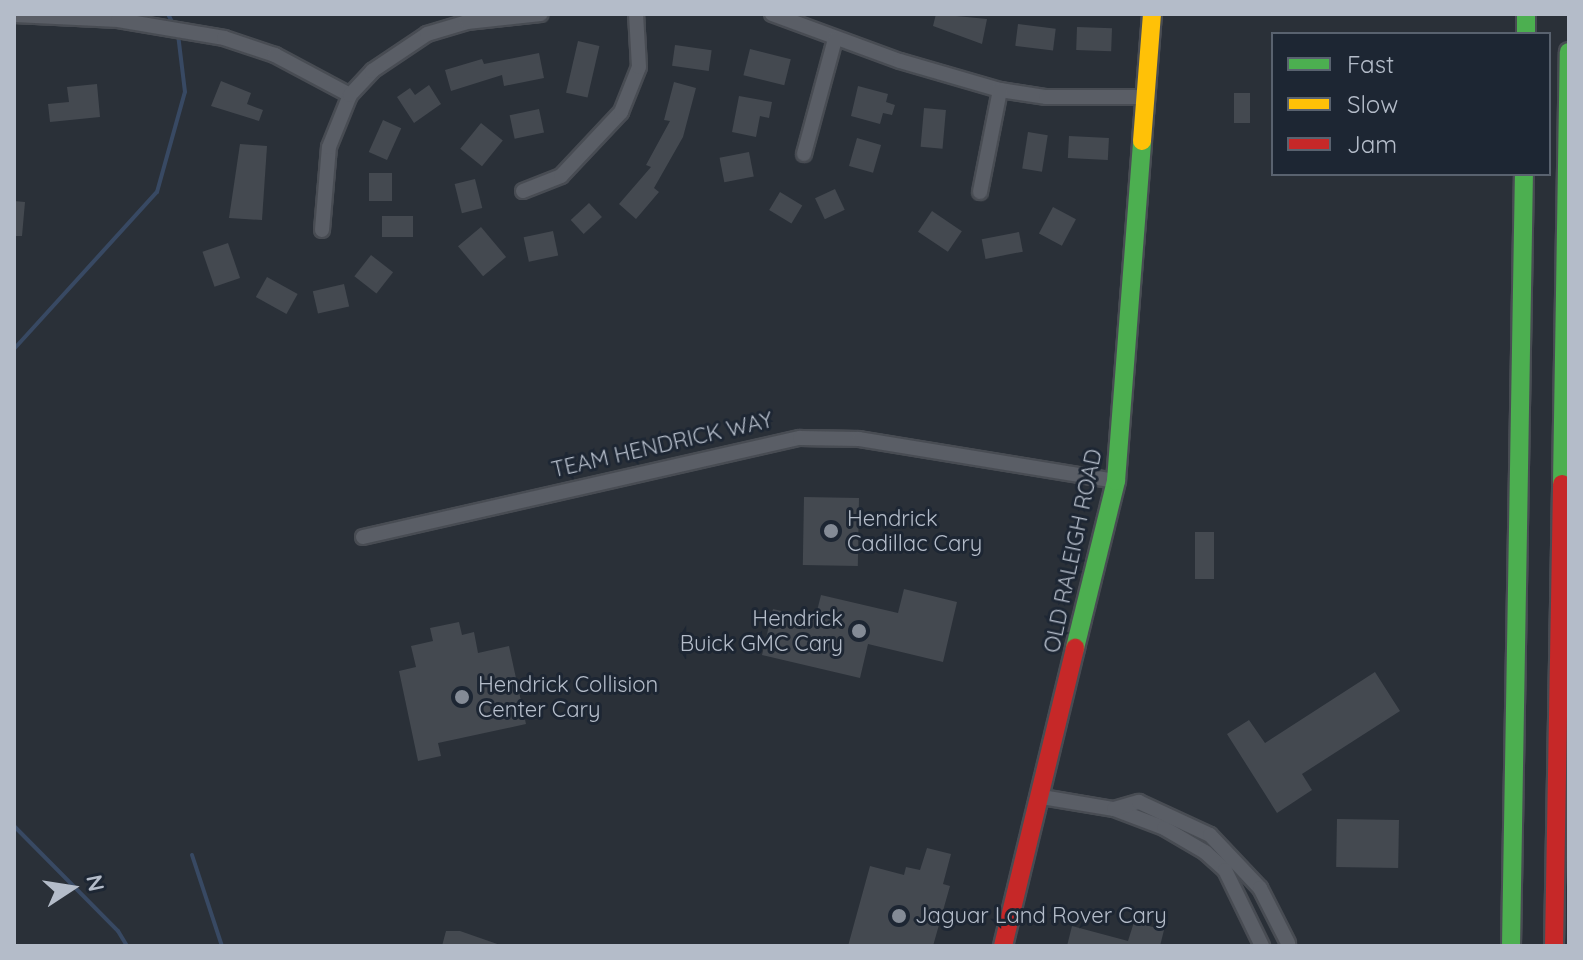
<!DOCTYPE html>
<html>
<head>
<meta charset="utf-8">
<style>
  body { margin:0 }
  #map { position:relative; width:1583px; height:960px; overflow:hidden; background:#2a3038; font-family:Quicksand,sans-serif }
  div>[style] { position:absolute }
  .stream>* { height:4px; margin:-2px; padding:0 2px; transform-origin:2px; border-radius:2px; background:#384963 }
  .building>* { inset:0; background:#444950; transform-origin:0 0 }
  .roads { filter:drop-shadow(2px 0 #484c53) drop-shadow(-2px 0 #484c53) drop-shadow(0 2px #484c53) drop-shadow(0 -2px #484c53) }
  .street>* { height:14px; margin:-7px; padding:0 7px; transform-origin:7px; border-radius:7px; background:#5a5e66 }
  .fast>* { height:18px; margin:-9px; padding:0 9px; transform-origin:9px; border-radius:9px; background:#4caf50 }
  .slow>* { height:18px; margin:-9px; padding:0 9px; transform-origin:9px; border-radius:9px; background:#ffc107 }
  .jam>* { height:18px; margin:-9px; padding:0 9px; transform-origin:9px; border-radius:9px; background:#c62828 }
  .dots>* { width:22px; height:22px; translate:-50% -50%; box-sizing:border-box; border:4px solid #1d2633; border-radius:50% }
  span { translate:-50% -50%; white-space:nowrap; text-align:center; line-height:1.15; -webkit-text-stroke:6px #1d2633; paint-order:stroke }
  .street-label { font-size:22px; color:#b4bcc9 }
  .poi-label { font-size:22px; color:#b4bcc9 }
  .left { translate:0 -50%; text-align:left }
  .right { translate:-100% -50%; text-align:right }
  .frame { position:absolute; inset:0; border:16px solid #b4bcc9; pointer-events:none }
  .legend { position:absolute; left:1271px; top:32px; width:280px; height:144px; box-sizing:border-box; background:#1d2633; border:2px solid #59626f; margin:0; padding:10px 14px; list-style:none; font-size:24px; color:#b4bcc9 }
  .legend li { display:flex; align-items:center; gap:16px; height:40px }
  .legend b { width:40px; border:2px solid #59626f }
  .north { position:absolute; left:32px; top:848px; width:80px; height:80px; -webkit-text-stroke:6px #1d2633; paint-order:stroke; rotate:78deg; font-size:22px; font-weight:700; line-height:32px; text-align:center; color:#b4bcc9 }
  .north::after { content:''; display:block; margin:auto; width:28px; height:36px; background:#b4bcc9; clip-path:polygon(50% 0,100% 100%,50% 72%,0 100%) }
</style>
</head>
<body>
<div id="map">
  <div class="stream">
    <i style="left:168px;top:14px;width:13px;rotate:63deg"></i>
    <i style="left:14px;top:349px;width:212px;rotate:-47.7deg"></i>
    <i style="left:157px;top:192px;width:104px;rotate:-74.4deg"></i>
    <i style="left:185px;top:92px;width:58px;rotate:-96.9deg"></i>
    <i style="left:14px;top:826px;width:148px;rotate:45.3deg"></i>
    <i style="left:118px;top:931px;width:17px;rotate:59deg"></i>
    <i style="left:192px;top:855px;width:96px;rotate:71.8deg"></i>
  </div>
  <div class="building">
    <i style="clip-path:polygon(936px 14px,987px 19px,982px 44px,933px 26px)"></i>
    <i style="left:1018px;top:24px;width:38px;height:22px;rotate:7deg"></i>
    <i style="left:1077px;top:27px;width:35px;height:23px;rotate:2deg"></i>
    <i style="left:578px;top:41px;width:22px;height:53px;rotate:13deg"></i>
    <i style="left:675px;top:45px;width:37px;height:21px;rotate:8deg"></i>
    <i style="left:750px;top:49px;width:42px;height:27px;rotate:14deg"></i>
    <i style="clip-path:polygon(539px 53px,544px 78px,504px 86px,502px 75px,451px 91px,445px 70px,482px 59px,484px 64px)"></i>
    <i style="clip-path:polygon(221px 81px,251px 93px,247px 104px,263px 110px,259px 121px,211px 106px)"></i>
    <i style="clip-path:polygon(674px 82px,696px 88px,683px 137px,654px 188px,659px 192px,636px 219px,619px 204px,651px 167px,646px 165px,670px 121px,664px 120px)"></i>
    <i style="clip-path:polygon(97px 84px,100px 117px,50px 122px,48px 104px,69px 102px,67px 87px)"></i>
    <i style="clip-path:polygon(429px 85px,441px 104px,414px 123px,397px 97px,410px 88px,415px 95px)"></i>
    <i style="clip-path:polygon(858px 86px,888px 94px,886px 102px,895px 105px,892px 115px,883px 113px,880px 124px,851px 116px)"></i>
    <i style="left:1234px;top:93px;width:16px;height:30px"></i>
    <i style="clip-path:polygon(739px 96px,772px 102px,769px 118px,760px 116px,756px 137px,732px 132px)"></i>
    <i style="left:924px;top:108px;width:22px;height:39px;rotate:5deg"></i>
    <i style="left:539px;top:109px;width:24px;height:30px;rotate:78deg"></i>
    <i style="left:383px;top:120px;width:20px;height:35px;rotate:24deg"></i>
    <i style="left:481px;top:123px;width:28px;height:33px;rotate:39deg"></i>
    <i style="left:1028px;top:132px;width:20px;height:37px;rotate:9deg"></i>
    <i style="left:1069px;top:136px;width:40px;height:22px;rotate:3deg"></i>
    <i style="left:857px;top:138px;width:25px;height:29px;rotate:16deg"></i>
    <i style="clip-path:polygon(240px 144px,267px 146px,262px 220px,229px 218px)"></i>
    <i style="left:749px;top:152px;width:25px;height:30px;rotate:79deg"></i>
    <i style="left:369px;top:173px;width:23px;height:28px"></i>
    <i style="left:475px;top:179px;width:30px;height:21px;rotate:76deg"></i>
    <i style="left:835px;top:189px;width:23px;height:22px;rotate:65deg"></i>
    <i style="left:780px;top:192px;width:26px;height:21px;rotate:31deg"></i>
    <i style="clip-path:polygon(14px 201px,25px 202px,22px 236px,14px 236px)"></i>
    <i style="left:589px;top:203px;width:19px;height:25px;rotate:47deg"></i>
    <i style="left:1053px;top:207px;width:26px;height:30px;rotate:28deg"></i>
    <i style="left:932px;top:211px;width:36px;height:25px;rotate:34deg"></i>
    <i style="left:382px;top:216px;width:31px;height:21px"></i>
    <i style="left:481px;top:227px;width:39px;height:30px;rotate:50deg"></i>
    <i style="left:553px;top:231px;width:25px;height:30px;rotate:78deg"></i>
    <i style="left:1019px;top:232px;width:20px;height:38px;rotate:79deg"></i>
    <i style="left:228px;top:243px;width:37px;height:27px;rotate:71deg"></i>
    <i style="left:371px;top:255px;width:28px;height:27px;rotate:38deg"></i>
    <i style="left:267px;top:277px;width:35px;height:23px;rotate:29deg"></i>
    <i style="left:344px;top:284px;width:23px;height:32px;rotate:77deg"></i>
    <i style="left:804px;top:497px;width:55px;height:68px;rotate:1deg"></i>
    <i style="left:1195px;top:532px;width:19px;height:47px"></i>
    <i style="clip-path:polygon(904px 589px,957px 602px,943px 662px,868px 644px,860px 678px,762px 655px,773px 609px,815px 619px,821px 595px,898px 613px)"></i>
    <i style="clip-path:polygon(459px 622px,462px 635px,474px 632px,478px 653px,509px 646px,526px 724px,438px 743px,441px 756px,418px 761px,399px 671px,416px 667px,411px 646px,433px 641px,430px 628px)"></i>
    <i style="clip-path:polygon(1375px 672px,1400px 711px,1302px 774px,1312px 790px,1277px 813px,1227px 734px,1249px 720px,1265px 743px)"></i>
    <i style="left:1337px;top:819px;width:62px;height:48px;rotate:1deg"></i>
    <i style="clip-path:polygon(927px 848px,951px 854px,943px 884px,950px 886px,933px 946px,848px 946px,870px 866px,904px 875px,906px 867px,920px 870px)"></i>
    <i style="clip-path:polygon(1134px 922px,1164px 930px,1160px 946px,1067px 946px,1072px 926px,1128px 941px)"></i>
    <i style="clip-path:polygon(446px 931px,460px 931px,503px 946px,442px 946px)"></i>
  </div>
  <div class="roads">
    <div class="street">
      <i style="left:772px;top:14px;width:136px;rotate:20.2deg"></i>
      <i style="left:900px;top:61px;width:104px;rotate:16.2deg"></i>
      <i style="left:1000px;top:90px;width:47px;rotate:8.7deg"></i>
      <i style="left:1046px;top:97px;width:101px"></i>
      <i style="left:14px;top:15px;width:104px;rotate:2.8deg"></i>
      <i style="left:118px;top:20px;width:108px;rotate:9.6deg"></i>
      <i style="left:224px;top:38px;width:54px;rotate:18.4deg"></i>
      <i style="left:275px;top:55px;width:85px;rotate:28.1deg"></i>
      <i style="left:804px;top:154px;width:119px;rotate:-74.9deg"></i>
      <i style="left:523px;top:191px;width:41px;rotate:-21.5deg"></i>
      <i style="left:561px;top:176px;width:88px;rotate:-46.8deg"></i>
      <i style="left:621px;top:112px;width:48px;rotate:-68.2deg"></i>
      <i style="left:639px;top:67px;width:53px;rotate:-93.2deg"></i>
      <i style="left:980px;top:192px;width:104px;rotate:-78.9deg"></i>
      <i style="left:322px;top:230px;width:83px;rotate:-85.2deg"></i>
      <i style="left:329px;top:147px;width:56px;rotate:-68deg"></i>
      <i style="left:350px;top:95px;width:33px;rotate:-47deg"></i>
      <i style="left:372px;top:71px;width:66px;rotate:-33.9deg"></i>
      <i style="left:427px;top:34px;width:42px;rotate:-16.7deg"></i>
      <i style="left:467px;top:22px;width:74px;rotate:-6.2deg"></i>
      <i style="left:363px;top:537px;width:448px;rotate:-12.8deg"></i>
      <i style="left:800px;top:438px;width:59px;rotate:1deg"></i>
      <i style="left:859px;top:439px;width:260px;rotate:9.3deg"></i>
      <i style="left:1042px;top:797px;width:73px;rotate:9.5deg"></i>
      <i style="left:1114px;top:809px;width:53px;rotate:20.8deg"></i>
      <i style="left:1164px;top:828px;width:48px;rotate:30.3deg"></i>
      <i style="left:1205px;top:852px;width:27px;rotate:42deg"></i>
      <i style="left:1225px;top:870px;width:85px;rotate:64deg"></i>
      <i style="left:1114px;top:809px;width:26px;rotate:-16deg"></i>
      <i style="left:1139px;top:802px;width:78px;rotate:24.9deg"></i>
      <i style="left:1210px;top:835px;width:73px;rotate:46.7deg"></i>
      <i style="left:1260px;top:888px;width:62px;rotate:63deg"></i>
    </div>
    <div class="fast">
      <i style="left:1526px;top:14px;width:20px;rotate:90deg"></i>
      <i style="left:1562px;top:484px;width:432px;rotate:-89.1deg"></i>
      <i style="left:1075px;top:648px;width:172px;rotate:-76.2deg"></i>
      <i style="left:1116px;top:481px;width:341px;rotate:-85.6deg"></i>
      <i style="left:1511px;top:946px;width:772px;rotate:-89.04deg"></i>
    </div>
    <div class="slow">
      <i style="left:1142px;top:141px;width:127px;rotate:-85.5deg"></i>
    </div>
    <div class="jam">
      <i style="left:1003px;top:946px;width:307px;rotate:-76.4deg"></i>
      <i style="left:1554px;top:946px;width:462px;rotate:-89deg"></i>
    </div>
  </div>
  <div class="dots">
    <i style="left:831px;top:531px;background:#848b96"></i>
    <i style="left:859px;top:631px;background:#848b96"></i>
    <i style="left:462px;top:697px;background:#848b96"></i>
    <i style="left:899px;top:916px;background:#848b96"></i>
  </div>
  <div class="street-label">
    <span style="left:662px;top:445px;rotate:-13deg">TEAM HENDRICK WAY</span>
    <span style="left:1073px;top:551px;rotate:-78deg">OLD RALEIGH ROAD</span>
  </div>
  <div class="poi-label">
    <span class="left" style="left:847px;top:531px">Hendrick<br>Cadillac Cary</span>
    <span class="right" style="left:843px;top:631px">Hendrick<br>Buick GMC Cary</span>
    <span class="left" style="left:478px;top:697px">Hendrick Collision<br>Center Cary</span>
    <span class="left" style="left:915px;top:916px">Jaguar Land Rover Cary</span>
  </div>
  <div class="frame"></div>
  <ul class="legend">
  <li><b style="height:10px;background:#4caf50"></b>Fast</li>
  <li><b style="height:10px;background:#ffc107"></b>Slow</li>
  <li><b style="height:10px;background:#c62828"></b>Jam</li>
  </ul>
  <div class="north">N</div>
</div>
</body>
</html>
